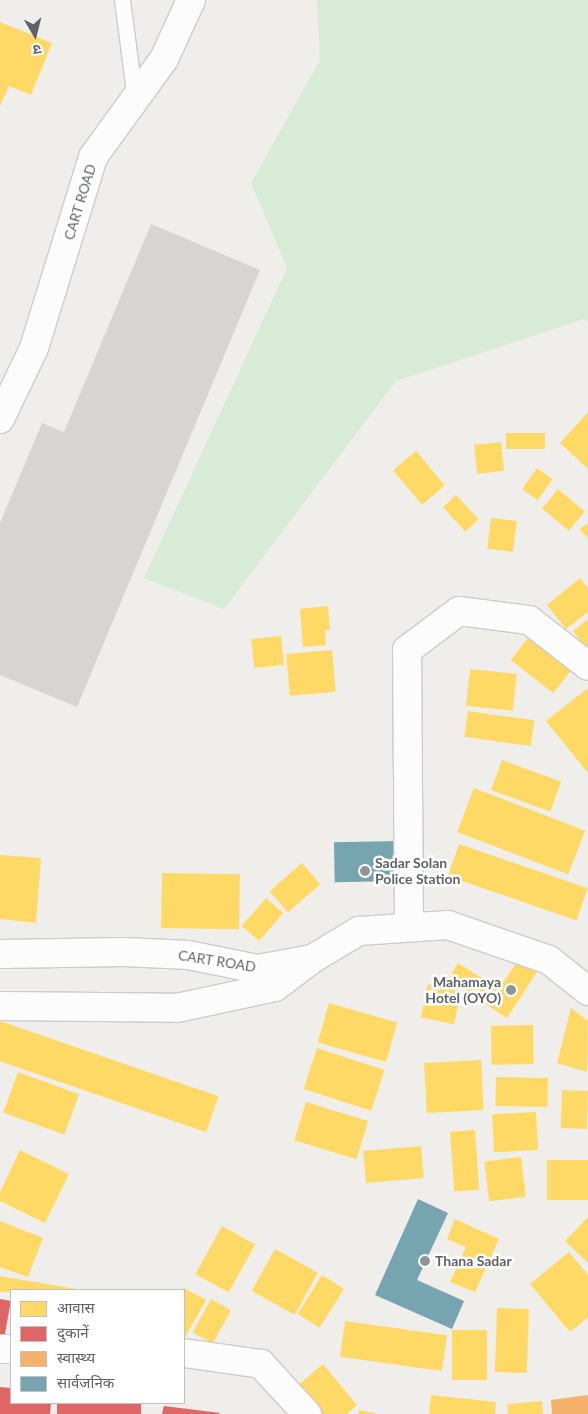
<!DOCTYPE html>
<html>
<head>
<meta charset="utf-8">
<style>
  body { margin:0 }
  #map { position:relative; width:588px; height:1414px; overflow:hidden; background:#efeeea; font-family:Lato,"Noto Sans Devanagari",sans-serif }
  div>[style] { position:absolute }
  .green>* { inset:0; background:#d8ebd6 }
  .homes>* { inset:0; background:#ffd966; transform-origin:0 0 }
  .shops>* { inset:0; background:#e06666; transform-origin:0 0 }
  .health>* { inset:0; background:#f6b26b }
  .public>* { inset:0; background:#76a5af; transform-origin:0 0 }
  .building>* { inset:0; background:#d6d5d3 }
  .roads { filter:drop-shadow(1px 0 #cbcccc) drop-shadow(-1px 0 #cbcccc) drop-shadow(0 1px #cbcccc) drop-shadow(0 -1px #cbcccc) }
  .lane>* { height:15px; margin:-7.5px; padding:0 7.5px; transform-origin:7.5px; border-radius:7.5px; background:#fdfcfc }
  .street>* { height:28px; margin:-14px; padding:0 14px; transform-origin:14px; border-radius:14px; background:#fdfcfc }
  .secondary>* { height:28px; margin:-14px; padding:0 14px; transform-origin:14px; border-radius:14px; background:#fdfcfc }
  .dots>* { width:14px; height:14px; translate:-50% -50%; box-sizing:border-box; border:2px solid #fff; border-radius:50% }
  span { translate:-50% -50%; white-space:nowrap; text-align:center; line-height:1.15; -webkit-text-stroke:5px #fff; paint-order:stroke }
  .street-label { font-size:14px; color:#5f6368 }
  .poi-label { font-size:14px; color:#5f6368; font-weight:700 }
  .left { translate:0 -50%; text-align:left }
  .right { translate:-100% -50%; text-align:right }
  .legend { position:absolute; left:10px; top:1289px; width:175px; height:115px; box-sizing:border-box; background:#fff; border:1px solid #bfc1c3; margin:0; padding:6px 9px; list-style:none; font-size:15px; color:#5f6368 }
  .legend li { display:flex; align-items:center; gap:10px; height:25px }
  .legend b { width:25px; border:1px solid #bfc1c3 }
  .north { position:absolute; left:10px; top:10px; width:50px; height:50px; -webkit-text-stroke:4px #fff; paint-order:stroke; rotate:172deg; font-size:14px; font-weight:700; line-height:20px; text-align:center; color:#5f6368 }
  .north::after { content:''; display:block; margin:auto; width:18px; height:22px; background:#5f6368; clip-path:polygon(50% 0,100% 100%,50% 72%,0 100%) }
</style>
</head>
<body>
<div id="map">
  <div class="green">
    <i style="clip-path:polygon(317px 0,588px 0,588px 323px,584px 319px,396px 381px,224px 609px,144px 578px,287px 268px,251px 183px,320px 60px)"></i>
  </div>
  <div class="homes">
    <i style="clip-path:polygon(0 22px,52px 43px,31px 95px,9px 86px,0 106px)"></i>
    <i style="clip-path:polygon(588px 412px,588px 469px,560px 443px)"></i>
    <i style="left:506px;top:433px;width:39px;height:16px"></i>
    <i style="left:501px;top:442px;width:29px;height:27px;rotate:84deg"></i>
    <i style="left:416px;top:451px;width:45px;height:30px;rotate:50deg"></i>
    <i style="left:537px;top:468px;width:19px;height:26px;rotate:35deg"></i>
    <i style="left:558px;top:489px;width:35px;height:25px;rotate:40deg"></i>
    <i style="left:456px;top:495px;width:33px;height:18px;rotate:47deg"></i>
    <i style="left:491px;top:518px;width:26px;height:31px;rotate:7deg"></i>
    <i style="clip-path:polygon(588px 523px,588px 539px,580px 529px)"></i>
    <i style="clip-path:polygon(580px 578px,588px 588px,588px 612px,566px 629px,547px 605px)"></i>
    <i style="clip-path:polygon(328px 606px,330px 630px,325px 630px,326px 645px,303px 647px,300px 609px)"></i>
    <i style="clip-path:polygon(588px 619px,588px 651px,573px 631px)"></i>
    <i style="left:531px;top:634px;width:54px;height:33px;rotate:38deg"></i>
    <i style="left:281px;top:636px;width:29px;height:30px;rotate:84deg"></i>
    <i style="left:332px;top:650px;width:42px;height:46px;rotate:85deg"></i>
    <i style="left:470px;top:669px;width:47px;height:37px;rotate:6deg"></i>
    <i style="clip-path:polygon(588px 688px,588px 773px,546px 721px)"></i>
    <i style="left:468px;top:711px;width:67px;height:26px;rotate:8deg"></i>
    <i style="left:502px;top:760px;width:63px;height:32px;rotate:20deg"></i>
    <i style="left:474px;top:788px;width:119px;height:47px;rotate:21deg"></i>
    <i style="left:459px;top:844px;width:136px;height:34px;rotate:19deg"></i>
    <i style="clip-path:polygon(0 855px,41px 858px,36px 923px,0 919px)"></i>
    <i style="left:302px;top:863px;width:28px;height:43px;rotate:49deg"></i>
    <i style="left:162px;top:873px;width:78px;height:55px;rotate:1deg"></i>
    <i style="left:266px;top:898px;width:23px;height:37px;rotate:41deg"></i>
    <i style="clip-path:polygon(518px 960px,537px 972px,507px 1018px,448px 980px,458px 963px,499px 989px)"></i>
    <i style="left:428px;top:984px;width:34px;height:34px;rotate:12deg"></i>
    <i style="left:329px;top:1003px;width:71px;height:41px;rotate:16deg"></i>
    <i style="clip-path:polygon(571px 1008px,588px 1021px,587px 1072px,557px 1063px)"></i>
    <i style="left:0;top:1021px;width:231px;height:38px;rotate:19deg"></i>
    <i style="left:533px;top:1025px;width:39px;height:42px;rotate:89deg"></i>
    <i style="left:317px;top:1048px;width:71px;height:43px;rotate:18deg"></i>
    <i style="left:481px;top:1060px;width:50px;height:57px;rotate:87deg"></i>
    <i style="left:18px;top:1072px;width:65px;height:43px;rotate:20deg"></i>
    <i style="left:496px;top:1077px;width:52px;height:29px;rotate:1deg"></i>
    <i style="left:562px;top:1090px;width:26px;height:38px;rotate:2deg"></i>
    <i style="left:306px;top:1102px;width:65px;height:40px;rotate:17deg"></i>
    <i style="left:536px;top:1112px;width:38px;height:44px;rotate:87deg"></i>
    <i style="left:475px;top:1130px;width:60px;height:25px;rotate:86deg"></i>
    <i style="left:421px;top:1146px;width:32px;height:58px;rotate:85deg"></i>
    <i style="clip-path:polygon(20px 1150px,69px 1174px,45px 1223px,0 1201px,0 1192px)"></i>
    <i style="left:521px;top:1157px;width:40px;height:37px;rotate:83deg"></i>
    <i style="left:547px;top:1160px;width:41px;height:40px"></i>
    <i style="clip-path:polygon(588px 1217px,588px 1263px,565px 1241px)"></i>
    <i style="clip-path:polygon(455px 1219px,499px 1239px,475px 1292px,450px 1282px,466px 1247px,447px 1239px)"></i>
    <i style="clip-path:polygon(0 1221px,43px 1238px,28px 1277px,0 1267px)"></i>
    <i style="left:222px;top:1226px;width:38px;height:55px;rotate:29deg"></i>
    <i style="left:275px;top:1249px;width:49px;height:48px;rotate:29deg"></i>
    <i style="clip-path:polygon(569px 1252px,588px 1275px,588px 1317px,570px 1332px,530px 1284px)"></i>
    <i style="left:322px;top:1275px;width:26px;height:46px;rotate:32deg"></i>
    <i style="clip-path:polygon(0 1276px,76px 1289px,76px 1290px,0 1292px)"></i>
    <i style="clip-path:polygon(184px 1288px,206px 1300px,184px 1339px,183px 1290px)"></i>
    <i style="left:211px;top:1299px;width:23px;height:38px;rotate:29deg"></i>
    <i style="left:497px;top:1308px;width:32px;height:64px;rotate:2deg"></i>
    <i style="left:345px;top:1321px;width:103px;height:36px;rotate:8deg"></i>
    <i style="left:487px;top:1330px;width:50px;height:35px;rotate:90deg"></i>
    <i style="clip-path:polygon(323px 1364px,357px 1405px,347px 1414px,317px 1414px,295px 1388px)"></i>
    <i style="clip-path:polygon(431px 1395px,496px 1402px,495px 1414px,429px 1414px)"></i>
    <i style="clip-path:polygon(542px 1401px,543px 1414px,508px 1414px,507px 1404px)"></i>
    <i style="clip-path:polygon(359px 1410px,375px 1413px,375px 1414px,358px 1414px)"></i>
  </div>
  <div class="shops">
    <i style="left:0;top:1299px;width:11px;height:38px;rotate:10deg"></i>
    <i style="clip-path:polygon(0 1387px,11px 1388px,11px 1403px,51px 1403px,50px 1414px,0 1414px)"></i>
    <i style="left:57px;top:1403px;width:84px;height:11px"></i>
    <i style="clip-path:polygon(164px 1406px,220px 1413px,219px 1414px,162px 1414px)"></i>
  </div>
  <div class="health">
    <i style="clip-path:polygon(588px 1395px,588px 1414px,552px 1414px,551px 1400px)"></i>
  </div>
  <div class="public">
    <i style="left:399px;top:841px;width:40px;height:65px;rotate:89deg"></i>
    <i style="clip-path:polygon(418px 1199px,448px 1213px,417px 1280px,464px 1301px,452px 1329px,375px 1295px)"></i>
  </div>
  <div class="building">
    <i style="clip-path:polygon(151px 224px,260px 270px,77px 707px,0 675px,0 523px,42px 423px,64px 432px)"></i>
  </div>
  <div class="roads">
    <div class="lane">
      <i style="left:122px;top:0;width:100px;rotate:82.5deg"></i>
    </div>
    <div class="street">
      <i style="left:409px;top:925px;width:275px;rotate:-90.4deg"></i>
      <i style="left:407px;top:650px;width:65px;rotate:-36.9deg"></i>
      <i style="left:459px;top:611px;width:71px;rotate:7.3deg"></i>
      <i style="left:529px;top:620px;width:75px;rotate:37.9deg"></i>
      <i style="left:0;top:1006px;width:177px;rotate:0.6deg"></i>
      <i style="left:177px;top:1008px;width:100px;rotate:-12.1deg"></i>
      <i style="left:275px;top:987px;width:46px;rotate:-37.1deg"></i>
      <i style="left:0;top:1349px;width:11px"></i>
      <i style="left:184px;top:1353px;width:78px;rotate:8.1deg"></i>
      <i style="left:261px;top:1364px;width:68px;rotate:47.4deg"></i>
    </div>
    <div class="secondary">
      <i style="left:0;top:419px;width:79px;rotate:-64.4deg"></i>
      <i style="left:34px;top:348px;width:200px;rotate:-72.8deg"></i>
      <i style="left:93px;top:157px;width:121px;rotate:-54.1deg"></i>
      <i style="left:164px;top:59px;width:65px;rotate:-65.4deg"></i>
      <i style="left:0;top:954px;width:124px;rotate:-0.9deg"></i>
      <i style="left:124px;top:952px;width:64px;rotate:2.7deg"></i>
      <i style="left:188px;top:955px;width:71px;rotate:11.3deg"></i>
      <i style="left:258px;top:969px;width:55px;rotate:-10.5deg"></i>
      <i style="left:312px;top:959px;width:55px;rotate:-30.8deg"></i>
      <i style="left:359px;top:931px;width:89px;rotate:-3.9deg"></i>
      <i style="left:448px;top:925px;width:107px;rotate:19.1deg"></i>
      <i style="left:549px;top:960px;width:50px;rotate:38.5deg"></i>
    </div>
  </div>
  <div class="dots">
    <i style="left:365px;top:871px;background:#919496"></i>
    <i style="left:511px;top:990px;background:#919496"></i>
    <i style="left:425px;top:1261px;background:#919496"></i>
  </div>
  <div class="street-label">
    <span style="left:80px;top:202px;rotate:-73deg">CART ROAD</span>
    <span style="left:217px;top:961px;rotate:9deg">CART ROAD</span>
  </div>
  <div class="poi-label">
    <span class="left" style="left:375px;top:871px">Sadar Solan<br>Police Station</span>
    <span class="right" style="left:501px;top:990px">Mahamaya<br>Hotel (OYO)</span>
    <span class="left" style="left:435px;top:1261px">Thana Sadar</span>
  </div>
  <ul class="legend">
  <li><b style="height:14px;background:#ffd966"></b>आवास</li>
  <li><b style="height:14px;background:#e06666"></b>दुकानें</li>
  <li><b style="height:14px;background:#f6b26b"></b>स्वास्थ्य</li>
  <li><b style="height:14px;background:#76a5af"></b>सार्वजनिक</li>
  </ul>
  <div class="north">उ</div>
</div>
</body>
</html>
